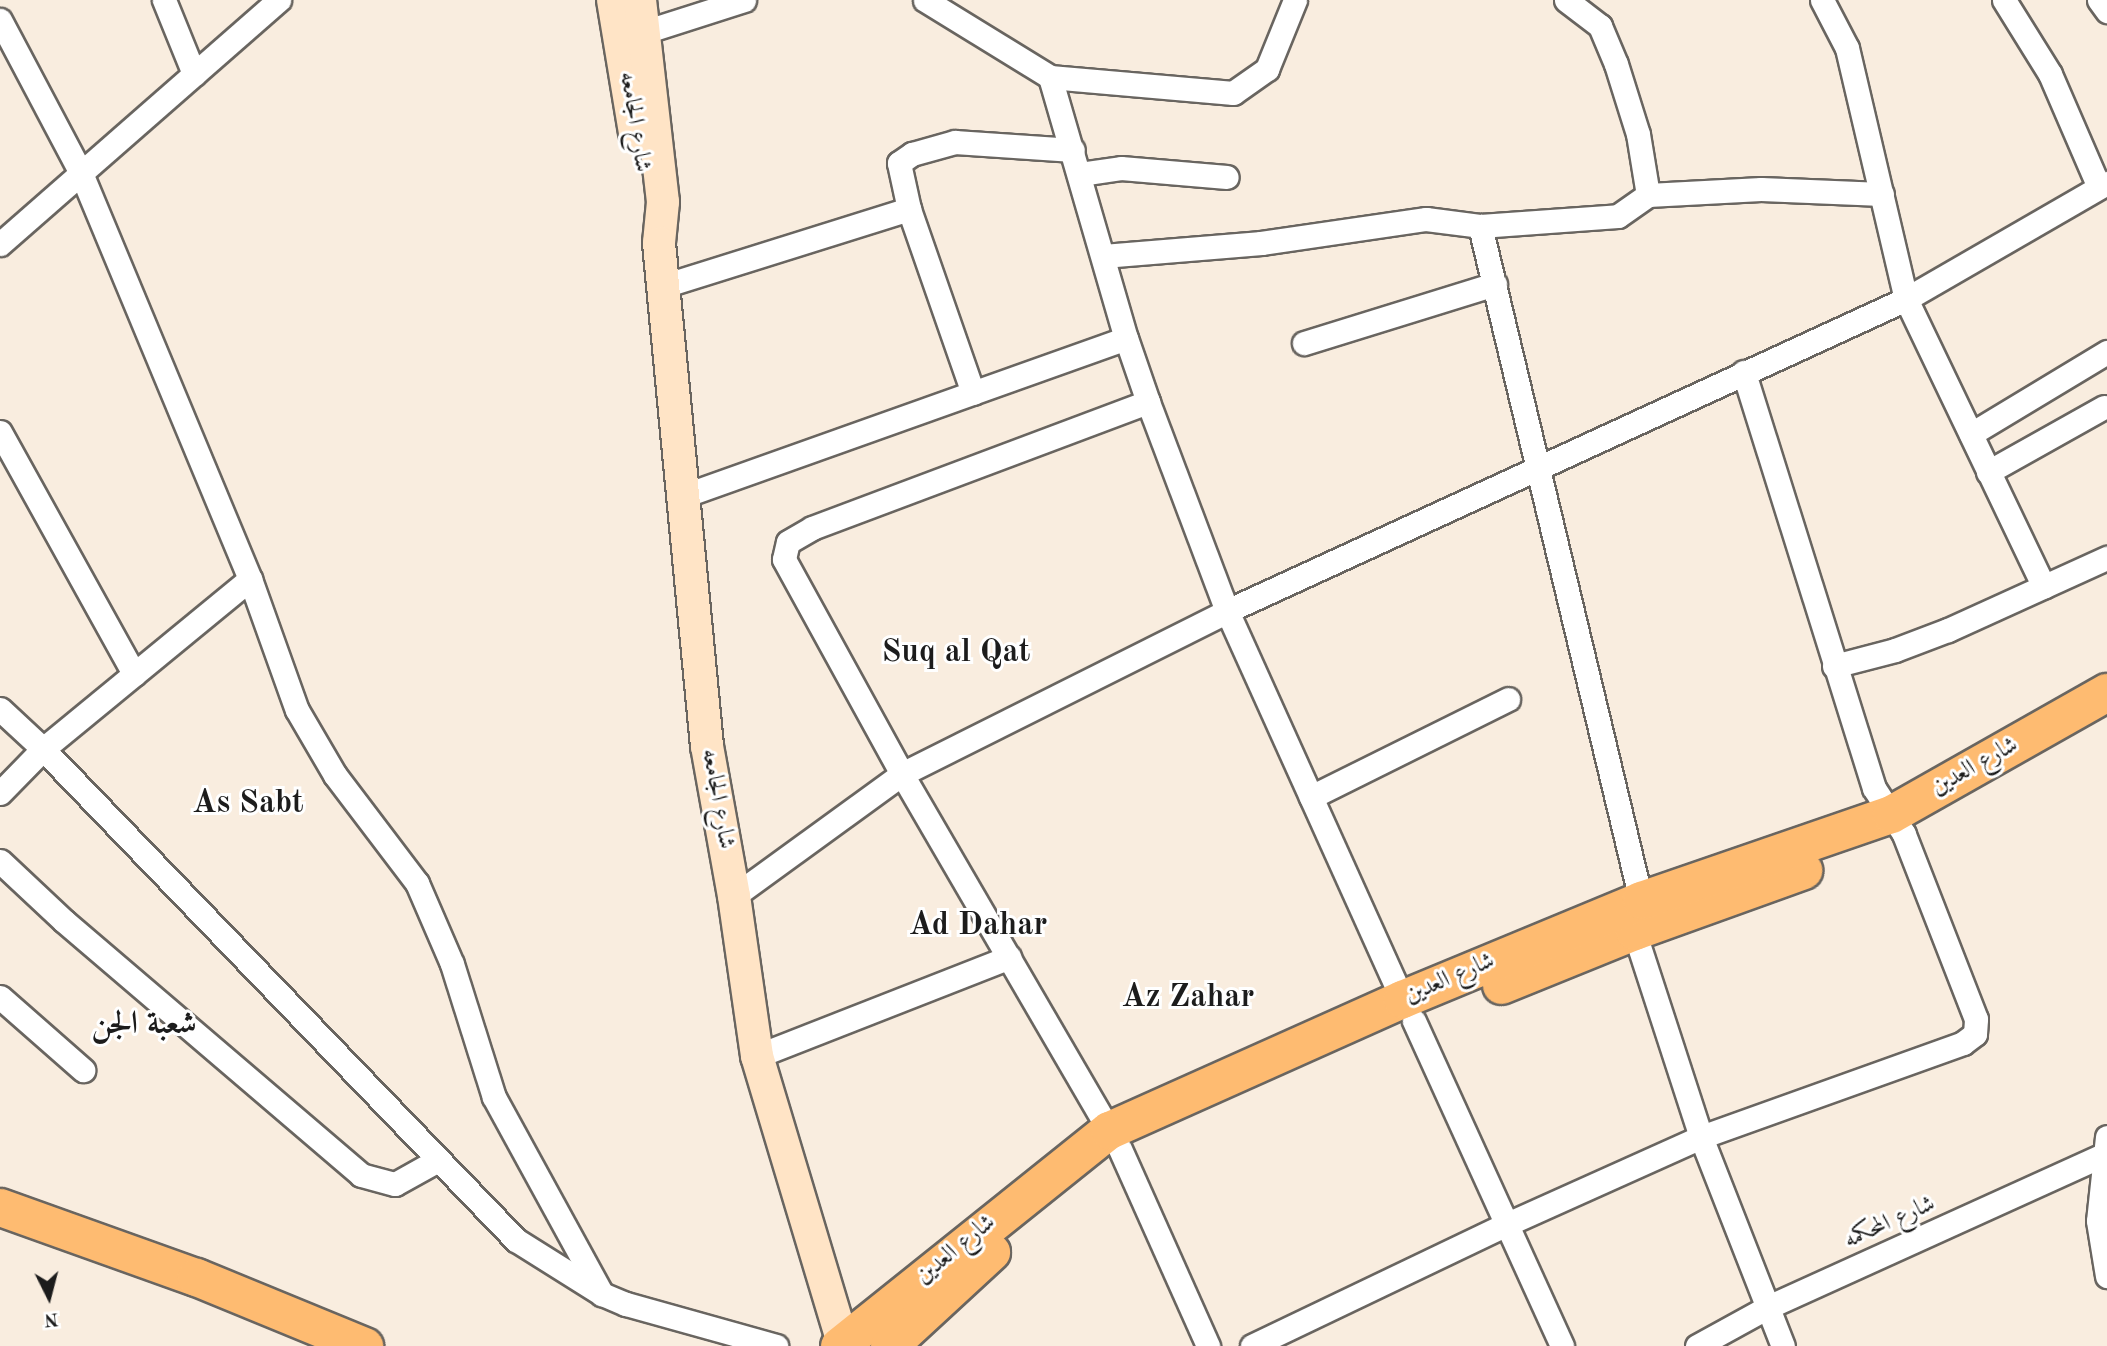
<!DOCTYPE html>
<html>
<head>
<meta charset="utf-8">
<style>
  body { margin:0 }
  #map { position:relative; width:2107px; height:1346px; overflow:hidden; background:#f9eddf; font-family:"Old Standard TT",Amiri,serif }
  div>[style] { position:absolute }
  .roads { filter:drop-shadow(2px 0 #696560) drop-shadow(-2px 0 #696560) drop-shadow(0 2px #696560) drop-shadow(0 -2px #696560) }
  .street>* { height:23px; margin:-11.5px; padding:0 11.5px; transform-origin:11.5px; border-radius:11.5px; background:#fff }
  .secondary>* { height:32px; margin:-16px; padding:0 16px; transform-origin:16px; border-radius:16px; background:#ffe4c6 }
  .primary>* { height:37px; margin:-18.5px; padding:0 18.5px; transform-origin:18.5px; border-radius:18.5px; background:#febb71 }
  span { translate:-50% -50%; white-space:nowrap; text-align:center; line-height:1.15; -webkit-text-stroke:6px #fff; paint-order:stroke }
  .street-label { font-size:24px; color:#1c1c1c }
  .district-label { font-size:32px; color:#1c1c1c; font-weight:700 }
  .north { position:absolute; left:14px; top:1262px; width:70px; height:70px; -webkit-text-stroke:5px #fff; paint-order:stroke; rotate:174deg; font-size:19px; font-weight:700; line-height:28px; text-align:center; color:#1c1c1c }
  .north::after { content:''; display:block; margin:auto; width:24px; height:32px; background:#1c1c1c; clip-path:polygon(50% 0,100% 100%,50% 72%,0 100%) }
</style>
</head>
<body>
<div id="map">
  <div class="roads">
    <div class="street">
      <i style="left:164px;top:0;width:80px;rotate:67.9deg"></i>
      <i style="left:925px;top:0;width:147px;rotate:31.6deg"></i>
      <i style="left:1050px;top:77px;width:184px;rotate:5deg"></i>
      <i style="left:1233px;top:93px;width:42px;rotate:-35.2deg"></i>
      <i style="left:1267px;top:69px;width:74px;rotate:-67.9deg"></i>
      <i style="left:1566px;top:0;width:43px;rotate:37.4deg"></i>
      <i style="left:1600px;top:26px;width:41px;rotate:67.2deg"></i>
      <i style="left:1616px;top:64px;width:73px;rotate:72.6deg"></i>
      <i style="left:1638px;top:134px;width:62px;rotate:80.7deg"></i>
      <i style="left:1822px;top:0;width:54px;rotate:62.5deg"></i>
      <i style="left:1847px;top:48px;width:258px;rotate:76.8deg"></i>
      <i style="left:1906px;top:299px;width:319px;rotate:64.4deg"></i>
      <i style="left:2004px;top:0;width:87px;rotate:58.1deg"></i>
      <i style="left:2050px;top:74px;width:123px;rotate:66.6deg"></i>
      <i style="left:2099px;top:0;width:14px;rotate:54deg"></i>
      <i style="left:0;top:20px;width:173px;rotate:62.1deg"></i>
      <i style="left:81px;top:173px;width:440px;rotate:67.4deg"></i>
      <i style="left:250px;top:579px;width:139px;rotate:70.3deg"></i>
      <i style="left:297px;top:710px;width:75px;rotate:59.7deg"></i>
      <i style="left:335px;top:775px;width:136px;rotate:52.8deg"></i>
      <i style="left:417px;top:883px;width:88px;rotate:66.6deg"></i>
      <i style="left:452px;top:964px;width:139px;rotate:72.5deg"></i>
      <i style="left:494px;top:1097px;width:225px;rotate:61.3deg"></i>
      <i style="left:644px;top:32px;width:105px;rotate:-17.7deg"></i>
      <i style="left:1050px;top:77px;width:272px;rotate:73.8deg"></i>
      <i style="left:1126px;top:338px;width:68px;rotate:71deg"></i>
      <i style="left:1148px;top:402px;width:223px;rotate:69.3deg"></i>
      <i style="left:1227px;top:611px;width:426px;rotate:65.7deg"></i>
      <i style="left:1080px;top:174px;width:41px;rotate:-8.3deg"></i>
      <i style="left:1121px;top:168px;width:106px;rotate:4.9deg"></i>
      <i style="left:1480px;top:226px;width:693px;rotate:76.57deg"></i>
      <i style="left:0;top:244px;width:371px;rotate:-41.2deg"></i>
      <i style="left:1103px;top:256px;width:159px;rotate:-4.7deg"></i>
      <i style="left:1261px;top:243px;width:167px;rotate:-8.3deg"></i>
      <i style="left:1426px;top:219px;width:54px;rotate:7.4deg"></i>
      <i style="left:1480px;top:226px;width:138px;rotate:-4.1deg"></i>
      <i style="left:1618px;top:216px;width:37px;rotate:-35deg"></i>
      <i style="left:1648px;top:195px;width:113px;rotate:-3deg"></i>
      <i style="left:1761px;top:189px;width:121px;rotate:2.4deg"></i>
      <i style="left:663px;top:286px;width:258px;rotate:-17.4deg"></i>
      <i style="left:1304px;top:343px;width:200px;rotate:-17.2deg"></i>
      <i style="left:973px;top:393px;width:195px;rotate:-109.2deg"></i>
      <i style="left:909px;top:209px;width:47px;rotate:-102.3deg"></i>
      <i style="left:899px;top:163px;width:16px;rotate:-35deg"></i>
      <i style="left:912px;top:154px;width:45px;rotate:-15.6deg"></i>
      <i style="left:955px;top:142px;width:118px;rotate:3.9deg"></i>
      <i style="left:0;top:432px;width:277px;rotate:61deg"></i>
      <i style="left:1971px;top:434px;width:159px;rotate:-31.1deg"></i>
      <i style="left:1988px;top:472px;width:133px;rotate:-29.3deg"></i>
      <i style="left:683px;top:496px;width:470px;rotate:-19.6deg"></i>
      <i style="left:1834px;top:666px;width:63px;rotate:-14.7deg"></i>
      <i style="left:1895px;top:650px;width:57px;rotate:-20.7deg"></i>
      <i style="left:1948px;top:630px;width:175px;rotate:-24.4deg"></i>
      <i style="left:0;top:709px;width:59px;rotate:42.9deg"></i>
      <i style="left:43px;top:749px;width:682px;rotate:46.07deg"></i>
      <i style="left:516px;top:1240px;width:102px;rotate:32.1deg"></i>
      <i style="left:602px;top:1294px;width:26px;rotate:23deg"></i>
      <i style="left:626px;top:1304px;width:156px;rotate:15.6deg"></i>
      <i style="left:0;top:793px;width:62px;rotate:-45.7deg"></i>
      <i style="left:43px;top:749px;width:268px;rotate:-39.4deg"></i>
      <i style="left:1311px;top:797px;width:220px;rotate:-26.4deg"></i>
      <i style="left:0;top:861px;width:88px;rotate:43.2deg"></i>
      <i style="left:64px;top:921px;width:391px;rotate:40.5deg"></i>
      <i style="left:361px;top:1175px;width:35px;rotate:15deg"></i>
      <i style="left:395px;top:1184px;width:49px;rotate:-29.2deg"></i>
      <i style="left:734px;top:896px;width:208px;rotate:-36deg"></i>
      <i style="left:902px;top:774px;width:364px;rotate:-26.6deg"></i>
      <i style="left:1227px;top:611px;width:747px;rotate:-24.68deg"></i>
      <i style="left:1906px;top:299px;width:232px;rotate:-30deg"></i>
      <i style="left:1634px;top:931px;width:217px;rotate:72deg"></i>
      <i style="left:1701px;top:1137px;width:225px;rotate:68.6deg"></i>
      <i style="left:0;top:997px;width:111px;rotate:41.3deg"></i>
      <i style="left:1414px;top:1021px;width:357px;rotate:65.5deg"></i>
      <i style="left:757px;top:1056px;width:271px;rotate:-21.4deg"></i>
      <i style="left:1109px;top:1130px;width:412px;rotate:-120.2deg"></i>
      <i style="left:902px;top:774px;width:245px;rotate:-118.8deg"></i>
      <i style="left:784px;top:559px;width:17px;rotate:-77deg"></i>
      <i style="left:788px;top:542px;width:28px;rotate:-30deg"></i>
      <i style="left:812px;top:528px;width:359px;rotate:-20.6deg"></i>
      <i style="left:2107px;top:1137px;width:84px;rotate:96.1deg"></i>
      <i style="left:2098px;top:1221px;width:56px;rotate:80.7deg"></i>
      <i style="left:1120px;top:1149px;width:216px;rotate:65.9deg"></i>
      <i style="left:1252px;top:1346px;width:280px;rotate:-25.6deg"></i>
      <i style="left:1505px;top:1225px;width:215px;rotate:-24.2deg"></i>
      <i style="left:1701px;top:1137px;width:278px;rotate:-19.7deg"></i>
      <i style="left:1963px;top:1043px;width:15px;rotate:-37deg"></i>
      <i style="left:1975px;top:1034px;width:15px;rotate:-86deg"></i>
      <i style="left:1976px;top:1019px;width:199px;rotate:-111.3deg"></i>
      <i style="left:1904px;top:834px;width:55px;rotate:-123.1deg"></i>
      <i style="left:1874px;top:788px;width:436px;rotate:-107.4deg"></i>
      <i style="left:1697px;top:1346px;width:81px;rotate:-28.8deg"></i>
      <i style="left:1768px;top:1307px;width:372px;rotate:-24.4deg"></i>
    </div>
    <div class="secondary">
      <i style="left:613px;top:0;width:135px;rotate:80.6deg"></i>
      <i style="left:640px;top:0;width:203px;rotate:83.5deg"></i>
      <i style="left:663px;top:202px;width:41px;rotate:95.6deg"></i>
      <i style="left:659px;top:243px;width:505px;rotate:84.55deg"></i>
      <i style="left:707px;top:746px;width:152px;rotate:79.8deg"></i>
      <i style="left:734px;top:896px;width:162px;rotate:81.8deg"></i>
      <i style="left:757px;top:1056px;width:299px;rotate:73.3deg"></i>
    </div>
    <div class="primary">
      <i style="left:1501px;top:985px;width:144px;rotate:-22.1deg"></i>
      <i style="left:1634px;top:931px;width:180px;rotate:-19.8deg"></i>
      <i style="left:0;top:1207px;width:208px;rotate:19.7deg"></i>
      <i style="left:196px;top:1277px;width:182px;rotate:22.3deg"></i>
      <i style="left:839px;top:1346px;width:346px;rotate:-38.7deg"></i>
      <i style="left:1109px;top:1130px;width:321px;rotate:-24.1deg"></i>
      <i style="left:1402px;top:999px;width:259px;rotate:-22.5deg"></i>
      <i style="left:1641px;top:900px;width:264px;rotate:-19deg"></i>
      <i style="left:1891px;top:814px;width:248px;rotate:-29.5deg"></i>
      <i style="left:889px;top:1346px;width:139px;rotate:-42.7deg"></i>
    </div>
  </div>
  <div class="street-label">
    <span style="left:634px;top:122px;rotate:81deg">شارع الجامعه</span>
    <span style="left:1975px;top:767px;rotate:-29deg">شارع العدين</span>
    <span style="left:717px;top:799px;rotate:80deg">شارع الجامعه</span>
    <span style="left:1450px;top:979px;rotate:-23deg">شارع العدين</span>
    <span style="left:1890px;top:1223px;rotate:-24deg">شارع المحكمه</span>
    <span style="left:956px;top:1250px;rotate:-39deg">شارع العدين</span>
  </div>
  <div class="district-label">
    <span style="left:956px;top:653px">Suq al Qat</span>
    <span style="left:248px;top:804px">As Sabt</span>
    <span style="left:978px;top:926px">Ad Dahar</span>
    <span style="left:1188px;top:998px">Az Zahar</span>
    <span style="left:144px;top:1025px">شعبة الجن</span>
  </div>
  <div class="north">N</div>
</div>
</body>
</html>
